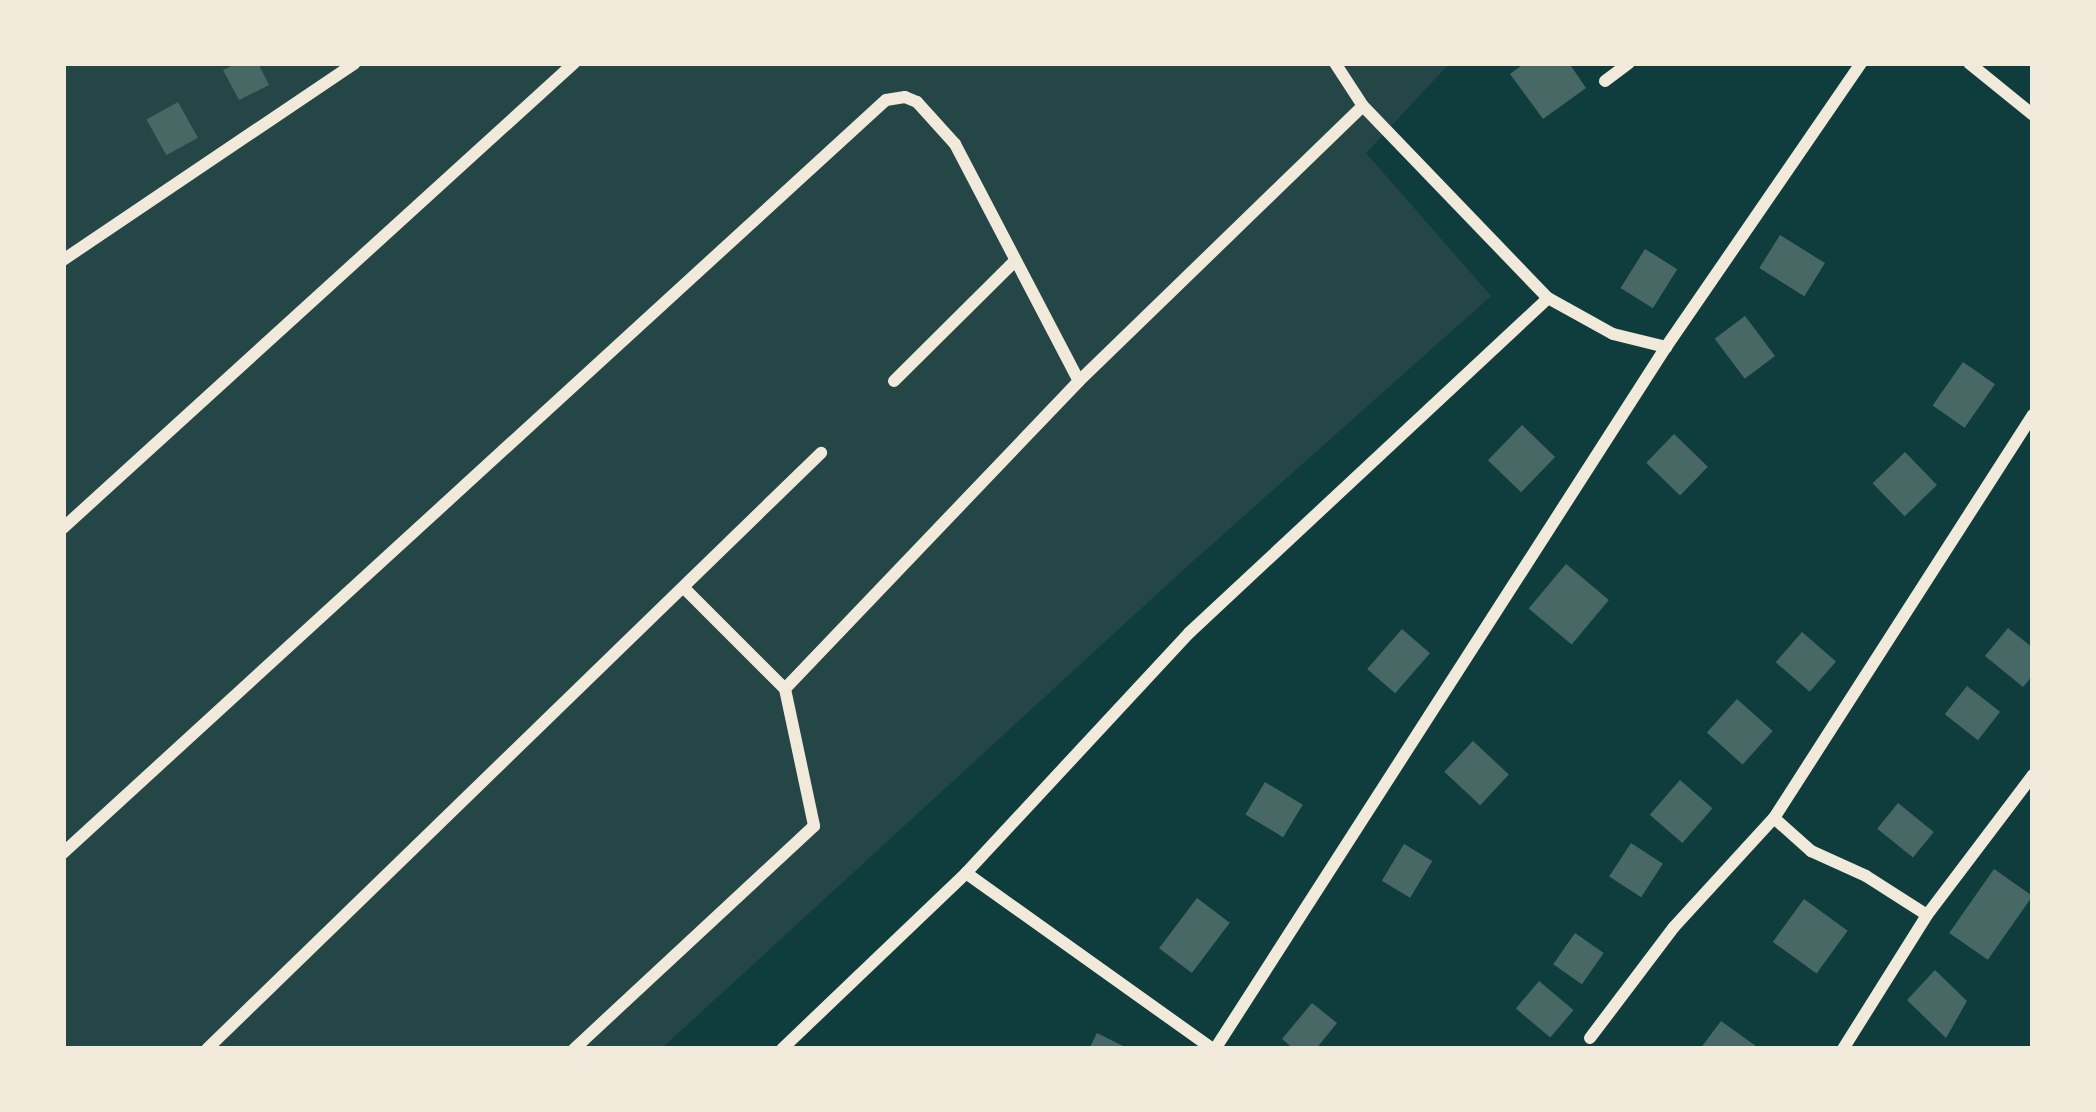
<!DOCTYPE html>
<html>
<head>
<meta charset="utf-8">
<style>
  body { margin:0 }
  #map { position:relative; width:2096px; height:1112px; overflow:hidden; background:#0f3d3e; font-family:Georgia,serif }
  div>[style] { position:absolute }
  .green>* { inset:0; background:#244646 }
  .building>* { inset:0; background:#486865; transform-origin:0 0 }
  .minor>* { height:12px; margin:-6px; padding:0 6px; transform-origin:6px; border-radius:6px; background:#f1e9da }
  span { translate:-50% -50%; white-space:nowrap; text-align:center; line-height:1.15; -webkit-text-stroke:9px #f1e9da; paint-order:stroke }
  .frame { position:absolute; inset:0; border:66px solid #f1e9da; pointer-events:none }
</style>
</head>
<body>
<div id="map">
  <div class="green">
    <i style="clip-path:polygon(63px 63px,1450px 63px,1366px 153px,1491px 296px,1181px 572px,661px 1049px,63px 1049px)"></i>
  </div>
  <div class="building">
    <i style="clip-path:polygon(237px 63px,258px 63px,269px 85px,239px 100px,223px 70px)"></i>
    <i style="clip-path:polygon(1525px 63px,1569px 63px,1586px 88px,1543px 119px,1510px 74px)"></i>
    <i style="left:178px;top:102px;width:41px;height:36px;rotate:61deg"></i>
    <i style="left:1780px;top:235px;width:53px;height:39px;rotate:32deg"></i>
    <i style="left:1645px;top:249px;width:38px;height:46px;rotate:32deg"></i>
    <i style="left:1745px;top:316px;width:50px;height:38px;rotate:53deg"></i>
    <i style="left:1963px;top:362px;width:39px;height:53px;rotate:35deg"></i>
    <i style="left:1522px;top:425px;width:46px;height:49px;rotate:44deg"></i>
    <i style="left:1674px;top:434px;width:47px;height:40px;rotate:44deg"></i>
    <i style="left:1905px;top:452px;width:46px;height:45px;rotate:46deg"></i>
    <i style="left:1566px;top:564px;width:56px;height:58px;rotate:40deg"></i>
    <i style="clip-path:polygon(2008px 628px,2033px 648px,2033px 675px,2023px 687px,1985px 656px)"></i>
    <i style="left:1402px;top:629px;width:37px;height:53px;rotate:41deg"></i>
    <i style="left:1802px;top:632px;width:45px;height:40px;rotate:41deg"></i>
    <i style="left:1967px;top:686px;width:42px;height:36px;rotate:38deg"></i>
    <i style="left:1737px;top:699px;width:48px;height:45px;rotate:42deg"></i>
    <i style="left:1473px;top:741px;width:49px;height:42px;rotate:43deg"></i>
    <i style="left:1680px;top:780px;width:43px;height:46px;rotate:41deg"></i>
    <i style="left:1265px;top:782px;width:44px;height:38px;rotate:31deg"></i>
    <i style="left:1898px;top:803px;width:46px;height:33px;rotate:39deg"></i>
    <i style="left:1631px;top:843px;width:38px;height:40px;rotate:33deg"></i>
    <i style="left:1404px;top:844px;width:33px;height:43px;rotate:31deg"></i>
    <i style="left:1994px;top:869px;width:47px;height:78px;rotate:35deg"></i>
    <i style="left:1197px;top:898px;width:41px;height:63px;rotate:37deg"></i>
    <i style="left:1804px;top:899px;width:54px;height:53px;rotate:36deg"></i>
    <i style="left:1575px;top:933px;width:35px;height:38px;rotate:35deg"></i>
    <i style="clip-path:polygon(1935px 970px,1967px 1001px,1946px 1038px,1907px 1000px)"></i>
    <i style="left:1539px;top:981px;width:45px;height:36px;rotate:40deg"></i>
    <i style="clip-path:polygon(1312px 1003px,1337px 1023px,1316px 1049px,1294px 1049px,1282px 1039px)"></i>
    <i style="clip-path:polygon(1721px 1021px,1760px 1049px,1700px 1049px)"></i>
    <i style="clip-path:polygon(1097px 1033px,1129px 1049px,1089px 1049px)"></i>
  </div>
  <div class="minor">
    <i style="left:1335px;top:63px;width:51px;rotate:56.9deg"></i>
    <i style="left:1363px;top:106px;width:267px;rotate:46.1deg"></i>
    <i style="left:1548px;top:298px;width:74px;rotate:29deg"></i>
    <i style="left:1613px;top:334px;width:55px;rotate:13.8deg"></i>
    <i style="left:1969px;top:63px;width:82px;rotate:39.1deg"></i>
    <i style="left:1605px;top:81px;width:30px;rotate:-37deg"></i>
    <i style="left:63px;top:260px;width:352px;rotate:-34deg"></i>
    <i style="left:894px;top:381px;width:168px;rotate:-44.8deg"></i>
    <i style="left:1079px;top:381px;width:395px;rotate:-44.1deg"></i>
    <i style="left:63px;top:528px;width:691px;rotate:-42.3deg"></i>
    <i style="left:684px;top:588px;width:143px;rotate:45deg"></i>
    <i style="left:1774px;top:818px;width:50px;rotate:41.7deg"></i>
    <i style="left:1811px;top:851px;width:60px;rotate:24.4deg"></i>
    <i style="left:1866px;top:876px;width:72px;rotate:32.6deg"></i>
    <i style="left:63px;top:853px;width:1115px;rotate:-42.46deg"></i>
    <i style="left:886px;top:100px;width:19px;rotate:-9deg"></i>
    <i style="left:905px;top:97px;width:13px;rotate:23deg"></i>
    <i style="left:917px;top:102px;width:57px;rotate:47.9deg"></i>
    <i style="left:955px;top:144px;width:267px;rotate:62.4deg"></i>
    <i style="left:1079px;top:381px;width:426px;rotate:133.7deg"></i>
    <i style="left:785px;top:689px;width:140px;rotate:78deg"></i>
    <i style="left:814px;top:826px;width:328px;rotate:137.1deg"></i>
    <i style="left:966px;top:873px;width:303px;rotate:35.5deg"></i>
    <i style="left:1590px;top:1038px;width:139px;rotate:-52.9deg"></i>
    <i style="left:1674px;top:927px;width:148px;rotate:-47.5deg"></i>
    <i style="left:1774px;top:818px;width:479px;rotate:-57.3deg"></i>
    <i style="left:207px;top:1049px;width:856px;rotate:-44.15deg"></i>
    <i style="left:782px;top:1049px;width:255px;rotate:-43.7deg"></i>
    <i style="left:966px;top:873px;width:328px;rotate:-47.1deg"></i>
    <i style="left:1189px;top:633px;width:491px;rotate:-43deg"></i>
    <i style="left:1215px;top:1049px;width:834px;rotate:-57.28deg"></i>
    <i style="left:1666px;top:347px;width:345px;rotate:-55.5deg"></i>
    <i style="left:1843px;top:1049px;width:158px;rotate:-57.9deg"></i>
    <i style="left:1927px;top:915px;width:176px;rotate:-52.9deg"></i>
  </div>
  <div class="frame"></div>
</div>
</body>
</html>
